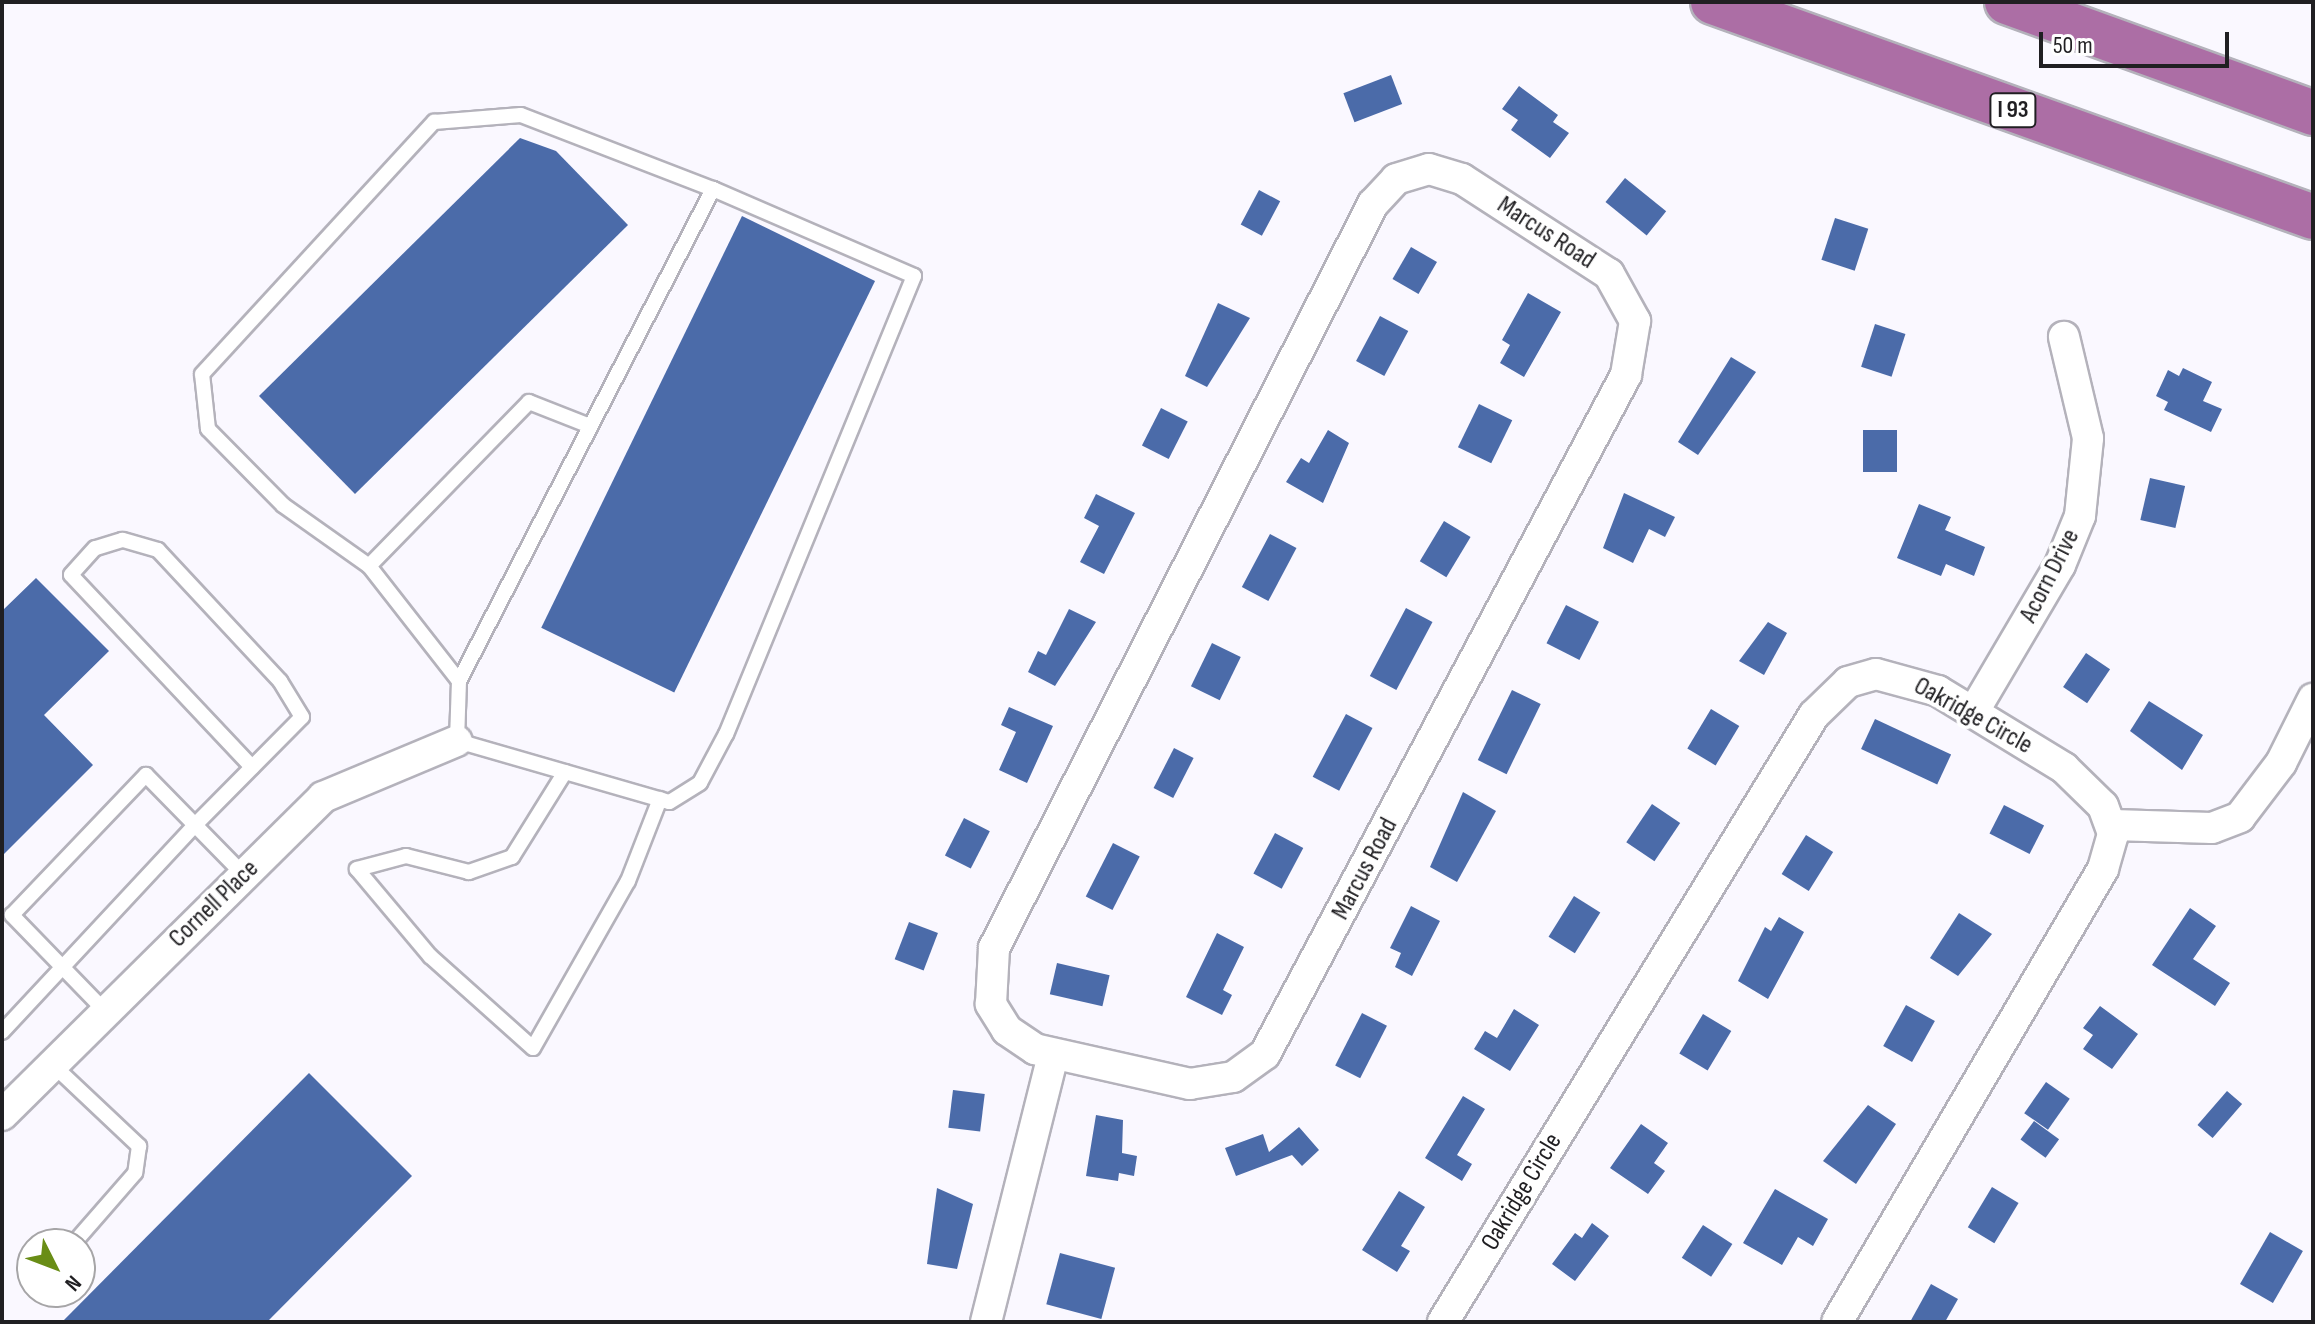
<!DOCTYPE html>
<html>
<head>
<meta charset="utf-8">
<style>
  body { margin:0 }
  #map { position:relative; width:2315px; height:1324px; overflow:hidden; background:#faf8ff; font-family:"Sofia Sans Condensed",sans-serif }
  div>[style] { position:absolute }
  .building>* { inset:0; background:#4b6ba9; transform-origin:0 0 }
  .roads { filter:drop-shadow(2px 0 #b4b2bb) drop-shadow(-2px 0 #b4b2bb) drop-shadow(0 2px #b4b2bb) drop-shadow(0 -2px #b4b2bb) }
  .service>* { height:14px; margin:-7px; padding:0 7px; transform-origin:7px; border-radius:7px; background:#fff }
  .minor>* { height:30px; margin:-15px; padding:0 15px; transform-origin:15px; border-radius:15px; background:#fff }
  .motorway>* { height:44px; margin:-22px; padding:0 22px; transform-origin:22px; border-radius:22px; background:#ac6ea5 }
  span { translate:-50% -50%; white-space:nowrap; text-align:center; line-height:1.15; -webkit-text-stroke:8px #fff; paint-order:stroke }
  .shield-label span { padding:2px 6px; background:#fff; border:2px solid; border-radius:6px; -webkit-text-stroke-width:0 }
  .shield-label { font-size:24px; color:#201f22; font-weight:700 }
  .street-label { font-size:26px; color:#201f22 }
  .frame { position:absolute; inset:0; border:4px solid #201f22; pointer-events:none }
  .north { position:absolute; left:16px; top:1228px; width:80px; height:80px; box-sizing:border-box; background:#fff; border:2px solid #a6a5a7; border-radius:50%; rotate:132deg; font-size:22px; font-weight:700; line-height:32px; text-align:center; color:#201f22 }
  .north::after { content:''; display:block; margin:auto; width:28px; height:36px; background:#698d16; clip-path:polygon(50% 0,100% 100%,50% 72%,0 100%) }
  .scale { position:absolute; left:2039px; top:32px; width:190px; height:36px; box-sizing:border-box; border:4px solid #201f22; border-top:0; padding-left:10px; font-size:24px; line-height:28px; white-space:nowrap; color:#201f22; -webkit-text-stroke:6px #fff; paint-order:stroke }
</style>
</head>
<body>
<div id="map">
  <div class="building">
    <i style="left:1391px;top:75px;width:31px;height:51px;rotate:69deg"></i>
    <i style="clip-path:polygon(1519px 86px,1558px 115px,1553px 122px,1569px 133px,1550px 158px,1511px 130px,1518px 120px,1502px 109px)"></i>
    <i style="clip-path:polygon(520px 138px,556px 151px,628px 225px,355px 494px,259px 396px)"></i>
    <i style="left:1625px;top:178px;width:53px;height:31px;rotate:39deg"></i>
    <i style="left:1259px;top:190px;width:24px;height:39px;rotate:28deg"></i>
    <i style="left:742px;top:216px;width:148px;height:458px;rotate:26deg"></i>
    <i style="left:1835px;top:218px;width:35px;height:44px;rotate:18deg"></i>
    <i style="left:1411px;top:247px;width:30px;height:37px;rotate:30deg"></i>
    <i style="clip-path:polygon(1528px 293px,1561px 312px,1524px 377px,1500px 363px,1510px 345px,1502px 340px)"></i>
    <i style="clip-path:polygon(1218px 303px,1250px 318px,1207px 387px,1185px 376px)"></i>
    <i style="left:1380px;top:316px;width:32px;height:51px;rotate:28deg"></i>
    <i style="left:1875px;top:324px;width:32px;height:45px;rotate:18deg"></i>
    <i style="clip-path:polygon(1731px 357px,1756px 372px,1698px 455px,1678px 442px)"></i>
    <i style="clip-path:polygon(2183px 368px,2212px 382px,2203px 401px,2222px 409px,2211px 432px,2164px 410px,2168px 402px,2156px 396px,2168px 370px,2179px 376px)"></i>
    <i style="left:1479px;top:404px;width:37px;height:48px;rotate:26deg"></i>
    <i style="left:1161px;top:408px;width:30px;height:42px;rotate:27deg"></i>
    <i style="clip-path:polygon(1328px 430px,1349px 443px,1323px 503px,1286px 482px,1301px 458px,1309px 463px)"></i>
    <i style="left:1863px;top:430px;width:34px;height:42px"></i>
    <i style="left:2150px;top:478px;width:36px;height:43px;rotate:13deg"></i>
    <i style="clip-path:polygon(1624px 493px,1675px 517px,1665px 537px,1649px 529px,1633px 563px,1603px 548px)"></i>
    <i style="clip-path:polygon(1096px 494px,1135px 513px,1104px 574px,1080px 562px,1099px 526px,1084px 518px)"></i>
    <i style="clip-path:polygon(1919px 504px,1951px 517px,1945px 530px,1985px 547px,1974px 576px,1946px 564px,1941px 576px,1897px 558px)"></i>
    <i style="left:1444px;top:521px;width:31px;height:47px;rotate:31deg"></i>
    <i style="left:1270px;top:534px;width:30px;height:60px;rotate:28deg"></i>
    <i style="clip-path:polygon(36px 578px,109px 651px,44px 715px,93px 765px,2px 856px,2px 611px)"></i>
    <i style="left:1566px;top:605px;width:37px;height:43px;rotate:27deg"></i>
    <i style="left:1406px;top:608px;width:30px;height:77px;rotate:28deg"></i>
    <i style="clip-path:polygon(1069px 609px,1096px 622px,1055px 686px,1028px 672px,1038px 651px,1046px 655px)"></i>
    <i style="clip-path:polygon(1768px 622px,1787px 633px,1764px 675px,1739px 661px)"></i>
    <i style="left:1212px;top:643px;width:32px;height:48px;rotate:26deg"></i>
    <i style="left:2086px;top:653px;width:29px;height:41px;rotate:34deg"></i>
    <i style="left:1512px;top:690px;width:32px;height:78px;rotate:26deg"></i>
    <i style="clip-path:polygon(2149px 701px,2203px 735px,2182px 770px,2130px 731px)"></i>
    <i style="clip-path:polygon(1009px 707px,1053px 726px,1027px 783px,999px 770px,1016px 732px,1001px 725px)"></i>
    <i style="left:1711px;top:709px;width:33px;height:46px;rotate:31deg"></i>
    <i style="left:1346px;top:714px;width:30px;height:71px;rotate:28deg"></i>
    <i style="left:1875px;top:719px;width:84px;height:33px;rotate:25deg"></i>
    <i style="left:1174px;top:748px;width:22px;height:45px;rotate:27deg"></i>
    <i style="clip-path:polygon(1463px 792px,1496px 811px,1457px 882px,1430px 867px)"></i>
    <i style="left:1652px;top:804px;width:34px;height:46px;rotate:34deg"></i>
    <i style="left:2004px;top:805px;width:45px;height:32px;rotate:27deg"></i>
    <i style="left:964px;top:818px;width:29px;height:42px;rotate:27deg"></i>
    <i style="left:1275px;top:833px;width:32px;height:46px;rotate:28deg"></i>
    <i style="left:1806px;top:835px;width:32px;height:46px;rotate:32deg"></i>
    <i style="left:1113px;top:843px;width:30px;height:60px;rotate:27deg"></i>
    <i style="left:1574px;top:896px;width:31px;height:48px;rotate:32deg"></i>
    <i style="clip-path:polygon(1411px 906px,1440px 921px,1412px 976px,1395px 967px,1401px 953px,1390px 948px)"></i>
    <i style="clip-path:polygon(2190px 908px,2216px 926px,2193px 959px,2230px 983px,2215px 1006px,2152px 965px)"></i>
    <i style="clip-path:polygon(1959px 913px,1992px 934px,1958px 976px,1930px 958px)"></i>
    <i style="clip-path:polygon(1779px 917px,1804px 932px,1768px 999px,1738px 981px,1765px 927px,1771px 931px)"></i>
    <i style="left:909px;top:922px;width:31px;height:40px;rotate:21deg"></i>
    <i style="clip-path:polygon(1217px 933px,1244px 947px,1223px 990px,1232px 995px,1222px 1015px,1186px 997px)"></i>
    <i style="left:1057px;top:963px;width:54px;height:32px;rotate:13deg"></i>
    <i style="left:1906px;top:1005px;width:33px;height:47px;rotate:29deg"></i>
    <i style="clip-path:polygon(2100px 1006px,2138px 1034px,2112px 1069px,2083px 1049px,2093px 1035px,2083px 1028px)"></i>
    <i style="clip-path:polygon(1514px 1009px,1539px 1025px,1510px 1071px,1474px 1049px,1485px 1031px,1497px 1038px)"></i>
    <i style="left:1362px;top:1013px;width:28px;height:59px;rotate:27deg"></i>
    <i style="left:1703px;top:1014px;width:33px;height:46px;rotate:31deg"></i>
    <i style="clip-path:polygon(309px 1073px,412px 1176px,267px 1322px,62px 1322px)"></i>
    <i style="left:2046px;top:1082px;width:29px;height:38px;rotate:35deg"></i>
    <i style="left:953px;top:1090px;width:32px;height:38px;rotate:7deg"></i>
    <i style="left:2227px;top:1091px;width:20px;height:45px;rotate:41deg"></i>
    <i style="clip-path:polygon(1463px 1096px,1485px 1109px,1457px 1155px,1472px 1164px,1462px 1181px,1425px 1158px)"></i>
    <i style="clip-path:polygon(1868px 1105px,1896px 1124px,1856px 1184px,1823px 1161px)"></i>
    <i style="clip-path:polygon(1096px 1115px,1123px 1120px,1122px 1153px,1137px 1156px,1134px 1176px,1119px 1173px,1118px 1181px,1086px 1176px)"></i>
    <i style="left:2034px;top:1121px;width:31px;height:23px;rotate:36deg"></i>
    <i style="clip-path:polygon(1641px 1124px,1668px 1143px,1654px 1163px,1665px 1171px,1648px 1194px,1610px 1168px)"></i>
    <i style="clip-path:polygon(1299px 1127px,1319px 1150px,1302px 1166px,1292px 1155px,1236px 1176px,1225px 1148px,1263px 1134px,1269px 1152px)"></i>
    <i style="left:1992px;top:1187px;width:31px;height:47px;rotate:31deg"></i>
    <i style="clip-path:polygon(937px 1188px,973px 1204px,957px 1269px,927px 1264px)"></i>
    <i style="clip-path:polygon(1775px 1189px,1828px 1219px,1813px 1246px,1798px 1237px,1782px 1265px,1743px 1243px)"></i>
    <i style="clip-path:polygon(1399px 1191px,1425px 1207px,1401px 1246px,1410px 1251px,1397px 1272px,1362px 1250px)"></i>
    <i style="clip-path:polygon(1592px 1223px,1609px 1236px,1575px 1281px,1552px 1264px,1575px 1233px,1582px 1238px)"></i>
    <i style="left:1703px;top:1225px;width:35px;height:39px;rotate:33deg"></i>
    <i style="left:2270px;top:1232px;width:38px;height:60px;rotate:30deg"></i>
    <i style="left:1060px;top:1253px;width:57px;height:53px;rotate:15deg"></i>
    <i style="clip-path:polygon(1931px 1284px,1958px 1299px,1945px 1322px,1910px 1322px)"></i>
  </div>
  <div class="roads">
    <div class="service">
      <i style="left:713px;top:189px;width:219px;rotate:23.4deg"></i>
      <i style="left:914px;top:276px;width:495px;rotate:112.3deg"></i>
      <i style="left:726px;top:734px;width:55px;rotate:118deg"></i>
      <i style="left:700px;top:783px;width:36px;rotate:148deg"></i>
      <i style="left:669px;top:802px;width:221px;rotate:-163.9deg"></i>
      <i style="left:457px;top:741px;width:60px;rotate:-88.1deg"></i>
      <i style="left:459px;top:681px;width:554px;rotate:-62.69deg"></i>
      <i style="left:369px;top:566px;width:105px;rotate:-144.7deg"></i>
      <i style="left:283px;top:505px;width:107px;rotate:-134.6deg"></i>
      <i style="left:208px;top:429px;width:55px;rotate:-96.2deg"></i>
      <i style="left:202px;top:374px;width:343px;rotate:-47.4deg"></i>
      <i style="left:434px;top:122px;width:87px;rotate:-4.6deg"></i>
      <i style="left:521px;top:115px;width:206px;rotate:21.1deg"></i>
      <i style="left:459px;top:681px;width:146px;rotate:-128deg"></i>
      <i style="left:369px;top:566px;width:229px;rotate:-45.7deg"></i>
      <i style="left:529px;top:402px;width:66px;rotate:21.5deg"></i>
      <i style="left:565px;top:772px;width:100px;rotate:121.9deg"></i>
      <i style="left:512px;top:857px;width:46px;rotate:160.8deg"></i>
      <i style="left:469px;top:872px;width:65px;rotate:-165.7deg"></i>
      <i style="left:406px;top:856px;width:51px;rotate:165.1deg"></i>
      <i style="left:357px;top:869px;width:114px;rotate:50deg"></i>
      <i style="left:430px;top:956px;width:138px;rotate:41.8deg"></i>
      <i style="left:533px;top:1048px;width:192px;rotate:-60.4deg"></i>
      <i style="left:628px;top:881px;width:88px;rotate:-68.7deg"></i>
      <i style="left:105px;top:1011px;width:134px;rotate:-134.1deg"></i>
      <i style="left:12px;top:915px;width:194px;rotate:-46.3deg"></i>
      <i style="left:146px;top:775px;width:70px;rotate:45.6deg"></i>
      <i style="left:195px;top:825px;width:152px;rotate:-45.3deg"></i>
      <i style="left:302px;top:717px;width:42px;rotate:-121.4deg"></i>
      <i style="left:280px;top:681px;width:179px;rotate:-133deg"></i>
      <i style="left:158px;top:550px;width:37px;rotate:-164deg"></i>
      <i style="left:122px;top:540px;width:28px;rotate:163deg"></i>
      <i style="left:95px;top:548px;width:36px;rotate:132deg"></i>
      <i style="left:71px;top:575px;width:264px;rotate:46.7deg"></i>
      <i style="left:2px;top:1032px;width:283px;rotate:-47deg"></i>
      <i style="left:195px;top:825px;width:70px;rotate:45.6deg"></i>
      <i style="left:52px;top:1064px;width:120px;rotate:43.3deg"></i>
      <i style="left:139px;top:1146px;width:27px;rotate:98deg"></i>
      <i style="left:135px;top:1173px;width:94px;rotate:131.1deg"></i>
    </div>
    <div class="minor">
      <i style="left:1429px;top:169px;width:34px;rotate:17deg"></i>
      <i style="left:1462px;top:179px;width:175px;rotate:32.9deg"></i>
      <i style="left:1609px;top:274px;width:54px;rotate:61deg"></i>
      <i style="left:1635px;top:321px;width:55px;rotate:99.5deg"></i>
      <i style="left:1626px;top:375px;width:769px;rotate:118deg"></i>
      <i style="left:1265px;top:1054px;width:39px;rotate:144deg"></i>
      <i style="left:1233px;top:1077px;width:44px;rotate:170.8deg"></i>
      <i style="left:1190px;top:1084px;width:159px;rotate:-167.3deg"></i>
      <i style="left:1035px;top:1049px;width:34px;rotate:-146deg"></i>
      <i style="left:1007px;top:1030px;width:31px;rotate:-122deg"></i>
      <i style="left:991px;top:1004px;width:56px;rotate:-86.9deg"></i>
      <i style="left:994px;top:948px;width:835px;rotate:-63.01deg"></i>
      <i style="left:1373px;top:204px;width:34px;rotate:-47deg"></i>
      <i style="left:1396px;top:179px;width:34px;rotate:-17deg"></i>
      <i style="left:1974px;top:711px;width:169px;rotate:-59.5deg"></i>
      <i style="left:2060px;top:565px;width:53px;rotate:-67.8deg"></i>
      <i style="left:2080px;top:516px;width:78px;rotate:-84.1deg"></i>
      <i style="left:2088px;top:438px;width:104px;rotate:-103.4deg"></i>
      <i style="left:2113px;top:825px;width:99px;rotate:1.7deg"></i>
      <i style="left:2212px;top:828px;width:30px;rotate:-21deg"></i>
      <i style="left:2240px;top:817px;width:68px;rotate:-52.8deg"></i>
      <i style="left:2281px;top:763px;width:72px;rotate:-63.4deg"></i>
      <i style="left:2px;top:1115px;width:452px;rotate:-44.7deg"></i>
      <i style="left:323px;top:797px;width:145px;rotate:-22.7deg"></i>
      <i style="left:986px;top:1322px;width:274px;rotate:-75.9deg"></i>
      <i style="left:1443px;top:1322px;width:711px;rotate:-58.57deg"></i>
      <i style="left:1814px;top:715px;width:47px;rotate:-44.1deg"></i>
      <i style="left:1848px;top:682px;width:29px;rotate:-16deg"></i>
      <i style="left:1876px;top:674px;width:64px;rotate:15.3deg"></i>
      <i style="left:1938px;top:691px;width:148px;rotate:31.4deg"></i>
      <i style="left:2064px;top:768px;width:54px;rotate:44.3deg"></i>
      <i style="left:2103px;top:806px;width:30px;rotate:70deg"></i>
      <i style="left:2113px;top:834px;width:36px;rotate:106deg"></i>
      <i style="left:2103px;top:869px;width:525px;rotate:120.42deg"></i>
    </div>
    <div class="motorway">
      <i style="left:1713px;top:2px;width:637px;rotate:19.71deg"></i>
      <i style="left:2007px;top:2px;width:326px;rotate:19.9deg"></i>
    </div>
  </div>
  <div class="shield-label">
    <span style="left:2013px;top:110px">I 93</span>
  </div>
  <div class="street-label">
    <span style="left:1546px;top:233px;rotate:33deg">Marcus Road</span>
    <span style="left:2050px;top:576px;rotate:-63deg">Acorn Drive</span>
    <span style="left:1973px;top:716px;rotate:29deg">Oakridge Circle</span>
    <span style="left:1365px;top:869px;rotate:-62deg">Marcus Road</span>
    <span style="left:214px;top:904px;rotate:-44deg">Cornell Place</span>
    <span style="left:1522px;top:1192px;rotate:-59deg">Oakridge Circle</span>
  </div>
  <div class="frame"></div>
  <div class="north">N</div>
  <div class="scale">50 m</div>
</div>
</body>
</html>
